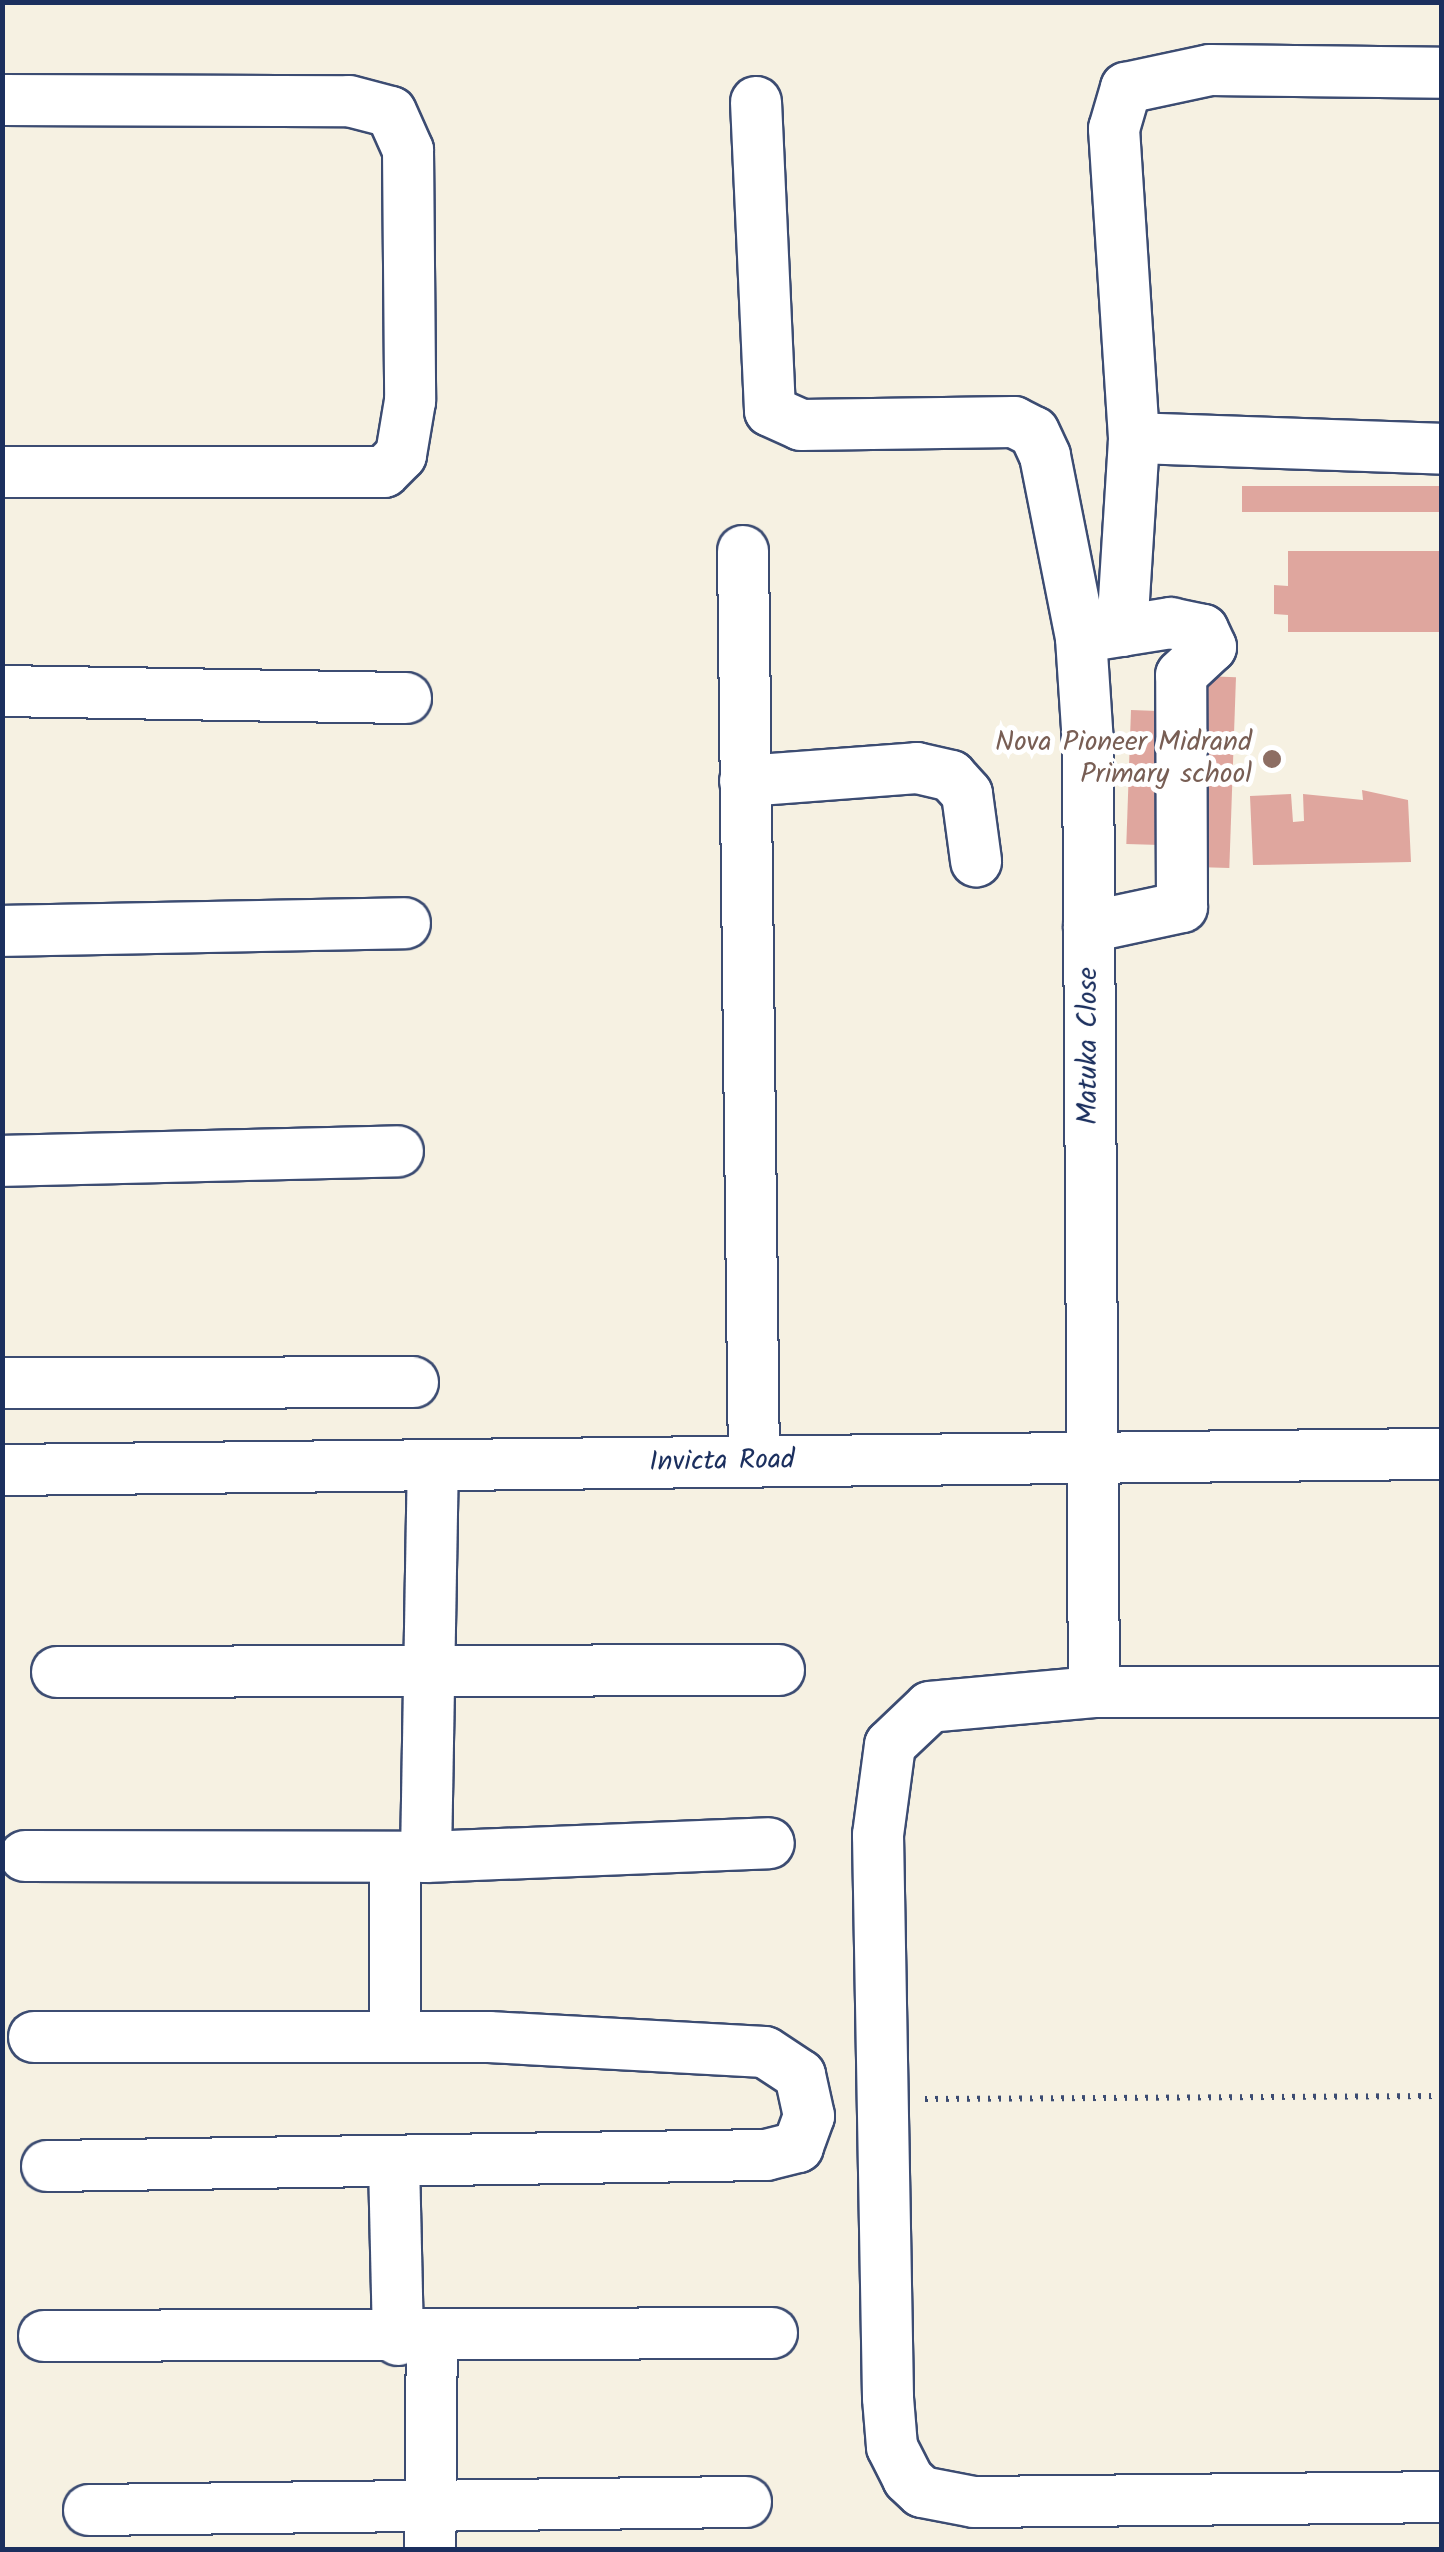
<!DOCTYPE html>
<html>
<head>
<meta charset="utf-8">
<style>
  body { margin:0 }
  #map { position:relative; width:1444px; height:2552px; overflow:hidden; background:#f6f1e2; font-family:Kalam,sans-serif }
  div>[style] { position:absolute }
  .building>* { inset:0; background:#dfa69e; transform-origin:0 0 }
  .path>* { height:6px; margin-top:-3px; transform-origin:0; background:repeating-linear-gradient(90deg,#3c4c72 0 2.5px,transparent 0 10.5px) }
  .roads { filter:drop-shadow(2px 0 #3c4c72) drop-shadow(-2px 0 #3c4c72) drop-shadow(0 2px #3c4c72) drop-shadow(0 -2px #3c4c72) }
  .minor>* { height:50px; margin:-25px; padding:0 25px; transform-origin:25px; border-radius:25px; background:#fff }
  .dots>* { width:28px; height:28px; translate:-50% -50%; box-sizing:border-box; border:5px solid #fff; border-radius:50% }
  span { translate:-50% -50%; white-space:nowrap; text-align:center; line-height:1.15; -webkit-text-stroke:10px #fff; paint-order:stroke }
  .education-label { font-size:28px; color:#785e54 }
  .right { translate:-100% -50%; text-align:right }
  .street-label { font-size:28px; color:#1b2f5e }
  .frame { position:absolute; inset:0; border:5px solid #1b2f5e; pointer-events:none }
</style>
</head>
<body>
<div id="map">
  <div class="building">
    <i style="left:1242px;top:486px;width:200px;height:26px"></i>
    <i style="clip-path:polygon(1288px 551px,1442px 551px,1442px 632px,1288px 632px,1288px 615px,1274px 614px,1274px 585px,1288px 586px)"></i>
    <i style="left:1203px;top:676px;width:33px;height:191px;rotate:2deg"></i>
    <i style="left:1131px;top:710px;width:34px;height:134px;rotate:2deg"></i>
    <i style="clip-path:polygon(1362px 790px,1408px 800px,1411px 862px,1253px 865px,1250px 796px,1291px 794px,1293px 822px,1304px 821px,1303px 794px,1363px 800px)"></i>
  </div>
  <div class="path">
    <i style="left:925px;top:2099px;width:517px;rotate:-0.33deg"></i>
  </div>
  <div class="roads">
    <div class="minor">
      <i style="left:2px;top:100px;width:347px;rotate:0.2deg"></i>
      <i style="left:349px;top:101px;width:43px;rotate:14.7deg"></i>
      <i style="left:391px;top:112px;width:42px;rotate:65.9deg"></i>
      <i style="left:408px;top:150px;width:251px;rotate:89.5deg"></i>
      <i style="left:410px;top:401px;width:55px;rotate:99.5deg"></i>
      <i style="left:401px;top:455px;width:24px;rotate:135deg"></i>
      <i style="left:384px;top:472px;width:382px;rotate:180deg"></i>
      <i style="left:756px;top:102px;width:309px;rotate:87.4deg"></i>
      <i style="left:770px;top:411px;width:34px;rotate:24deg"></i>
      <i style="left:801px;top:425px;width:213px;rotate:-0.8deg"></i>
      <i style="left:1014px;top:422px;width:22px;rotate:27deg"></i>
      <i style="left:1034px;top:432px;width:26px;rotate:65deg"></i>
      <i style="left:1045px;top:456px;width:186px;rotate:78.8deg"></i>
      <i style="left:1081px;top:638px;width:106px;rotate:86.2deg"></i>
      <i style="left:1088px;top:744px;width:948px;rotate:89.64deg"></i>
      <i style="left:1134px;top:438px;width:308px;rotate:2deg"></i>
      <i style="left:743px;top:551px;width:910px;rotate:89.31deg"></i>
      <i style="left:1122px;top:631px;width:193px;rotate:-86.4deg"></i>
      <i style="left:1134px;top:438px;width:310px;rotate:-93.7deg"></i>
      <i style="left:1114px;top:129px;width:43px;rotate:-73.7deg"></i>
      <i style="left:1126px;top:88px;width:86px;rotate:-12.1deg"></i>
      <i style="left:1210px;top:70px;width:232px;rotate:0.7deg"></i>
      <i style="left:2px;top:691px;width:404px;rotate:1deg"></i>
      <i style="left:745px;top:781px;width:172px;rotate:-4.3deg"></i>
      <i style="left:917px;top:768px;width:35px;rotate:13deg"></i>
      <i style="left:951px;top:776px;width:24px;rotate:48deg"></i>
      <i style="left:967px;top:794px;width:68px;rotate:82.3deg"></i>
      <i style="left:1089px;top:927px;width:95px;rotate:-12.1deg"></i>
      <i style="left:1182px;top:907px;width:232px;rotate:-90.2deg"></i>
      <i style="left:1181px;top:675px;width:41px;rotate:-43deg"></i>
      <i style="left:1211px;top:647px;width:19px;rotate:-115deg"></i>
      <i style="left:1203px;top:630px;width:33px;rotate:-168deg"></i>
      <i style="left:1171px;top:623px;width:82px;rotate:170.9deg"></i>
      <i style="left:2px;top:931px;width:403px;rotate:-1.1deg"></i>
      <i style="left:2px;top:1161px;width:396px;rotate:-1.4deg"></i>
      <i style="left:2px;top:1383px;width:411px;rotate:-0.1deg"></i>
      <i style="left:2px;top:1470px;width:1440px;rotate:-0.64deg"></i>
      <i style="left:57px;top:1672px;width:722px;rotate:-0.16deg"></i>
      <i style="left:1442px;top:1692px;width:348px;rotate:180deg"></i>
      <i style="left:1094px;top:1692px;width:165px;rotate:174.8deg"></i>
      <i style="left:930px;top:1707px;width:55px;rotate:136.5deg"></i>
      <i style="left:890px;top:1745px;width:91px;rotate:97.6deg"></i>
      <i style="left:878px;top:1835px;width:563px;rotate:88.98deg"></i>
      <i style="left:888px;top:2398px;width:49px;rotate:85.3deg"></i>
      <i style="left:892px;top:2447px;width:36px;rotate:63deg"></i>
      <i style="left:908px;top:2479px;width:19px;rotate:43deg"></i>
      <i style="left:922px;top:2492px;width:53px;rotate:10.9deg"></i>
      <i style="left:974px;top:2502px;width:468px;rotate:-0.6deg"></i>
      <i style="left:25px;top:1856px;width:401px;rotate:0.1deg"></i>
      <i style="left:426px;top:1857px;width:343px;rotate:-2.3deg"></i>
      <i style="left:395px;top:1857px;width:178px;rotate:90deg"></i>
      <i style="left:426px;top:1857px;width:390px;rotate:-89deg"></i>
      <i style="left:34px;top:2037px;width:455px"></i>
      <i style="left:489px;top:2037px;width:276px;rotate:3.1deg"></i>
      <i style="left:765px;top:2052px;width:42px;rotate:33.3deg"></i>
      <i style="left:800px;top:2075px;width:42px;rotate:77.6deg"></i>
      <i style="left:809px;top:2116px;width:33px;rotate:110deg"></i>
      <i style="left:798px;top:2147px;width:33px;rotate:166deg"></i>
      <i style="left:766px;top:2155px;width:719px;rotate:179.12deg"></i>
      <i style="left:394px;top:2162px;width:178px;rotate:88.7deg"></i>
      <i style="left:44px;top:2336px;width:728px;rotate:-0.24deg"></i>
      <i style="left:89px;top:2510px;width:657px;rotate:-0.7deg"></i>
      <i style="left:430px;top:2550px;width:211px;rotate:-89.5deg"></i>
    </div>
  </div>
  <div class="dots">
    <i style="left:1272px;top:759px;background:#8d6e63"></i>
  </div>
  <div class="education-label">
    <span class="right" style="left:1252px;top:759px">Nova Pioneer Midrand<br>Primary school</span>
  </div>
  <div class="street-label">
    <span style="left:1089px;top:1046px;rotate:-90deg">Matuka Close</span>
    <span style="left:722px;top:1462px;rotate:-1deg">Invicta Road</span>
  </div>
  <div class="frame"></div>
</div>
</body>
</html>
